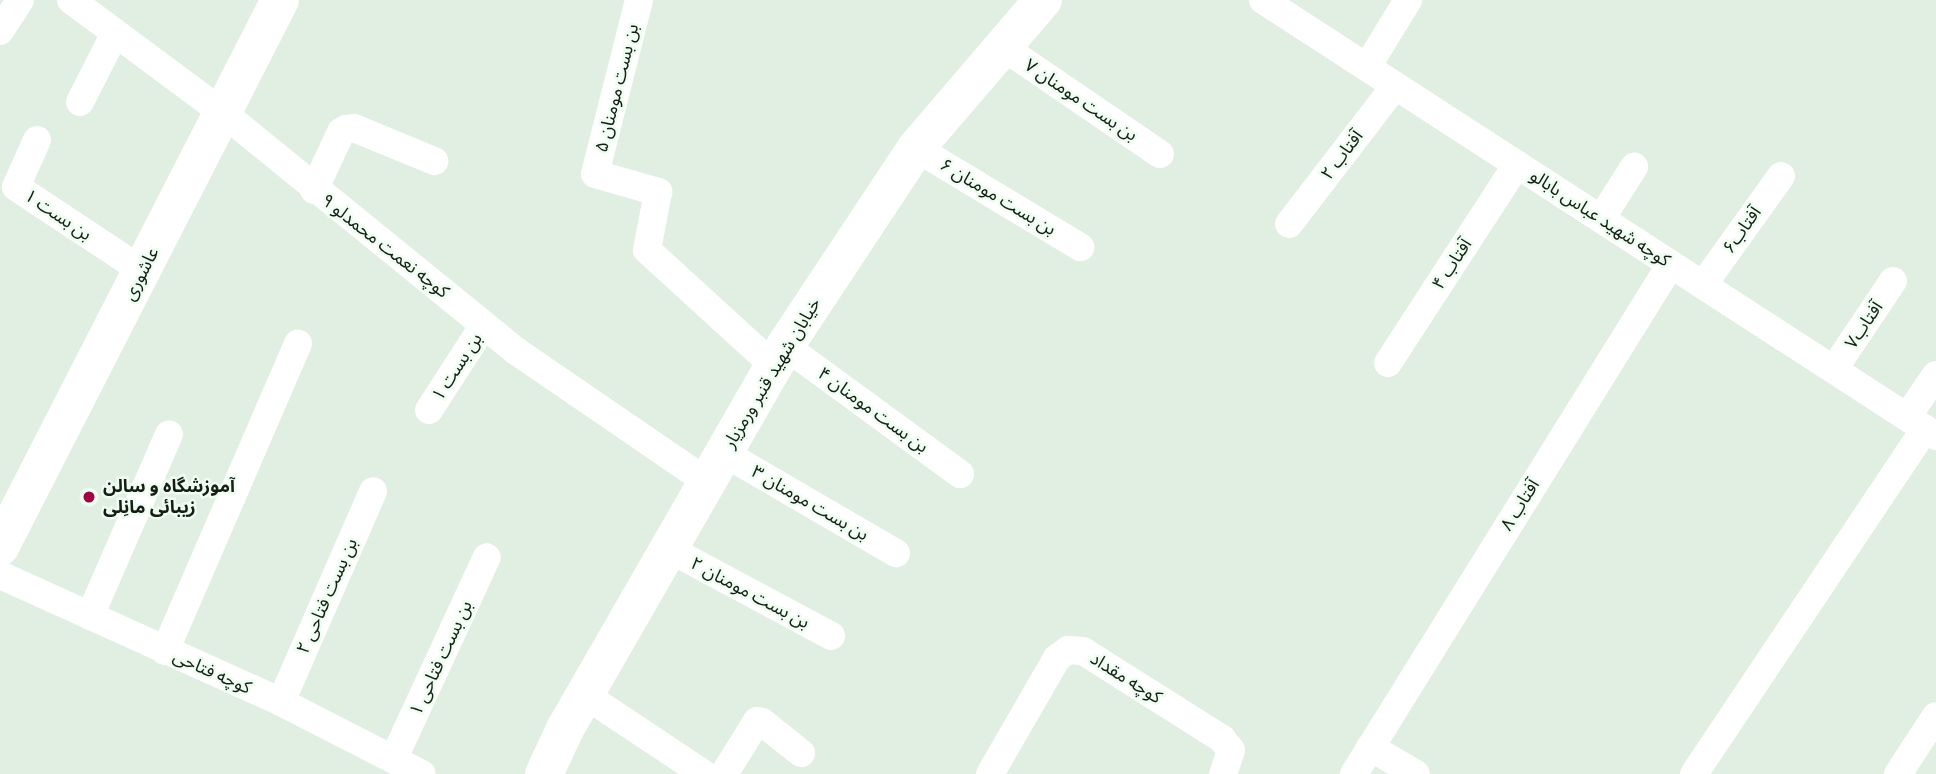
<!DOCTYPE html>
<html>
<head>
<meta charset="utf-8">
<style>
  body { margin:0 }
  #map { position:relative; width:1936px; height:774px; overflow:hidden; background:#e0efe2; font-family:"Roboto Condensed","Noto Sans Arabic",sans-serif }
  div>[style] { position:absolute }
  .street>* { height:28px; margin:-14px; padding:0 14px; transform-origin:14px; border-radius:14px; background:#fff }
  .secondary>* { height:38px; margin:-19px; padding:0 19px; transform-origin:19px; border-radius:19px; background:#fff }
  .dots>* { width:19px; height:19px; translate:-50% -50%; box-sizing:border-box; border:4px solid #edfdef; border-radius:50% }
  span { translate:-50% -50%; white-space:nowrap; text-align:center; line-height:1.15; -webkit-text-stroke:5px #edfdef; paint-order:stroke }
  .street-label { font-size:18px; color:#171c17 }
  .poi-label { font-size:18px; color:#171c17; font-weight:700 }
  .left { translate:0 -50%; text-align:left }
</style>
</head>
<body>
<div id="map">
  <div class="street">
    <i style="left:71px;top:0;width:188px;rotate:36.6deg"></i>
    <i style="left:222px;top:112px;width:379px;rotate:39.1deg"></i>
    <i style="left:516px;top:351px;width:232px;rotate:34.4deg"></i>
    <i style="left:639px;top:0;width:179px;rotate:104.2deg"></i>
    <i style="left:595px;top:174px;width:66px;rotate:15.9deg"></i>
    <i style="left:658px;top:192px;width:59px;rotate:100.7deg"></i>
    <i style="left:647px;top:250px;width:172px;rotate:42.4deg"></i>
    <i style="left:1263px;top:0;width:802px;rotate:32.94deg"></i>
    <i style="left:0;top:31px;width:37px;rotate:-57deg"></i>
    <i style="left:1003px;top:47px;width:190px;rotate:34.3deg"></i>
    <i style="left:1367px;top:67px;width:79px;rotate:-58.5deg"></i>
    <i style="left:80px;top:102px;width:77px;rotate:-63.1deg"></i>
    <i style="left:37px;top:140px;width:51px;rotate:114.1deg"></i>
    <i style="left:16px;top:187px;width:152px;rotate:33.5deg"></i>
    <i style="left:916px;top:148px;width:192px;rotate:31.1deg"></i>
    <i style="left:314px;top:190px;width:64px;rotate:-65deg"></i>
    <i style="left:341px;top:132px;width:6px;rotate:-31deg"></i>
    <i style="left:346px;top:129px;width:8px;rotate:-7deg"></i>
    <i style="left:354px;top:128px;width:87px;rotate:22.4deg"></i>
    <i style="left:1601px;top:219px;width:62px;rotate:-57.6deg"></i>
    <i style="left:1289px;top:224px;width:174px;rotate:-52.5deg"></i>
    <i style="left:1703px;top:285px;width:134px;rotate:-54.4deg"></i>
    <i style="left:785px;top:346px;width:217px;rotate:36.2deg"></i>
    <i style="left:1388px;top:363px;width:237px;rotate:-57deg"></i>
    <i style="left:1834px;top:369px;width:106px;rotate:-56.2deg"></i>
    <i style="left:429px;top:410px;width:101px;rotate:-57.1deg"></i>
    <i style="left:1907px;top:417px;width:51px;rotate:-55.4deg"></i>
    <i style="left:724px;top:453px;width:199px;rotate:30.2deg"></i>
    <i style="left:669px;top:549px;width:184px;rotate:28.2deg"></i>
    <i style="left:0;top:575px;width:308px;rotate:24.3deg"></i>
    <i style="left:281px;top:702px;width:158px;rotate:27.1deg"></i>
    <i style="left:90px;top:616px;width:198px;rotate:-66.5deg"></i>
    <i style="left:165px;top:651px;width:335px;rotate:-66.6deg"></i>
    <i style="left:585px;top:695px;width:143px;rotate:33.6deg"></i>
    <i style="left:281px;top:702px;width:230px;rotate:-66.4deg"></i>
    <i style="left:1370px;top:747px;width:53px;rotate:30.4deg"></i>
    <i style="left:394px;top:758px;width:221px;rotate:-65.2deg"></i>
    <i style="left:724px;top:774px;width:62px;rotate:-58.1deg"></i>
    <i style="left:757px;top:721px;width:5px;rotate:11deg"></i>
    <i style="left:762px;top:722px;width:50px;rotate:38.5deg"></i>
    <i style="left:990px;top:774px;width:134px;rotate:-60deg"></i>
    <i style="left:1057px;top:658px;width:14px;rotate:-36deg"></i>
    <i style="left:1068px;top:650px;width:15px;rotate:4deg"></i>
    <i style="left:1083px;top:651px;width:165px;rotate:32.3deg"></i>
    <i style="left:1222px;top:739px;width:14px;rotate:51deg"></i>
    <i style="left:1231px;top:750px;width:25px;rotate:108deg"></i>
    <i style="left:1354px;top:774px;width:600px;rotate:-58.14deg"></i>
    <i style="left:1694px;top:774px;width:415px;rotate:-56.2deg"></i>
    <i style="left:1898px;top:774px;width:69px;rotate:-56.8deg"></i>
  </div>
  <div class="secondary">
    <i style="left:0;top:547px;width:614px;rotate:-62.89deg"></i>
    <i style="left:544px;top:774px;width:50px;rotate:-65deg"></i>
    <i style="left:565px;top:729px;width:442px;rotate:-60.1deg"></i>
    <i style="left:785px;top:346px;width:237px;rotate:-56.5deg"></i>
    <i style="left:916px;top:148px;width:195px;rotate:-49.4deg"></i>
  </div>
  <div class="dots">
    <i style="left:89px;top:497px;background:#a10541"></i>
  </div>
  <div class="street-label">
    <span style="left:617px;top:88px;rotate:-76deg">۵ بن بست مومنان</span>
    <span style="left:1081px;top:100px;rotate:34deg">۷ بن بست مومنان</span>
    <span style="left:1342px;top:155px;rotate:-53deg">آفتاب ۲</span>
    <span style="left:998px;top:197px;rotate:31deg">۶ بن بست مومنان</span>
    <span style="left:58px;top:215px;rotate:34deg">۱ بن بست</span>
    <span style="left:1600px;top:218px;rotate:33deg">کوچه شهید عباس بابالو</span>
    <span style="left:1742px;top:230px;rotate:-55deg">آفتاب۶</span>
    <span style="left:385px;top:246px;rotate:38deg">کوچه نعمت محمدلو ۹</span>
    <span style="left:1452px;top:264px;rotate:-57deg">آفتاب ۴</span>
    <span style="left:141px;top:274px;rotate:-63deg">عاشوری</span>
    <span style="left:1864px;top:325px;rotate:-56deg">آفتاب۷</span>
    <span style="left:457px;top:367px;rotate:-57deg">بن بست ۱</span>
    <span style="left:772px;top:373px;rotate:-59deg">خیابان شهید قنبر ورمزیار</span>
    <span style="left:873px;top:410px;rotate:36deg">۴ بن بست مومنان</span>
    <span style="left:810px;top:503px;rotate:30deg">۳ بن بست مومنان</span>
    <span style="left:1520px;top:505px;rotate:-58deg">آفتاب ۸</span>
    <span style="left:750px;top:593px;rotate:28deg">۲ بن بست مومنان</span>
    <span style="left:327px;top:596px;rotate:-66deg">بن بست فتاحی ۲</span>
    <span style="left:441px;top:658px;rotate:-65deg">بن بست فتاحی ۱</span>
    <span style="left:212px;top:672px;rotate:24deg">کوچه فتاحی</span>
    <span style="left:1126px;top:678px;rotate:32deg">کوچه مقداد</span>
  </div>
  <div class="poi-label">
    <span class="left" style="left:103px;top:497px">آموزشگاه و سالن<br>زیبائی مانِلی</span>
  </div>
</div>
</body>
</html>
